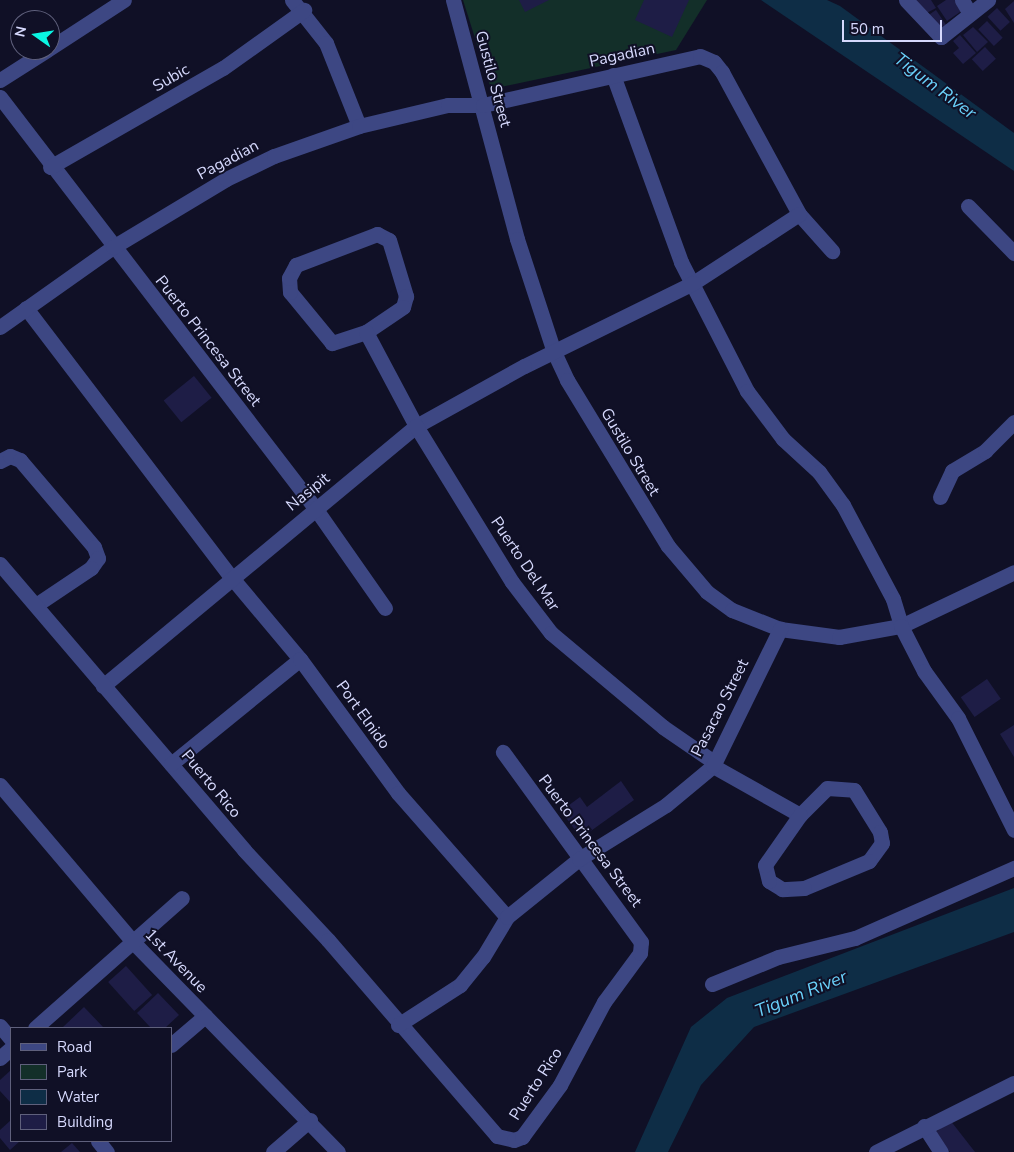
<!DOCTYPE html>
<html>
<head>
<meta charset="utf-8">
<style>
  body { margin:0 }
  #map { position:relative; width:1014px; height:1152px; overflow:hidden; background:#101026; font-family:"Nunito Sans",sans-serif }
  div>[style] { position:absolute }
  .green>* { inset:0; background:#132f29 }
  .water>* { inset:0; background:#0e2d46 }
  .building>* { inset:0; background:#1e1d46; transform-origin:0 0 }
  .minor>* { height:15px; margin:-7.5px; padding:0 7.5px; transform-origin:7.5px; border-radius:7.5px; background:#3d4783 }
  span { translate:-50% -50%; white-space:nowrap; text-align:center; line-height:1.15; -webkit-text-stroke:4px #101026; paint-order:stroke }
  .street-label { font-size:16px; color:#d6d9fd }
  .water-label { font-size:18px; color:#69d0f9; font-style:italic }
  .legend { position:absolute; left:10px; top:1027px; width:162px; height:115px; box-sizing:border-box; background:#101026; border:1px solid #5f607c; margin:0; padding:6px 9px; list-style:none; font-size:15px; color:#d6d9fd }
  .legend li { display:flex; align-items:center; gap:10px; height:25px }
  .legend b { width:25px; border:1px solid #5f607c }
  .north { position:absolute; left:10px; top:10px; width:50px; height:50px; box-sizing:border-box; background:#101026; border:1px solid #5f607c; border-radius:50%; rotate:283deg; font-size:14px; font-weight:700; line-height:20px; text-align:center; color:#d6d9fd }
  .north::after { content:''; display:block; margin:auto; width:18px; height:22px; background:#0af5e2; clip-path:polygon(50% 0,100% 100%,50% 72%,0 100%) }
  .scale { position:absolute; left:842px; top:20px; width:100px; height:22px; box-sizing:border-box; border:2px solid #d6d9fd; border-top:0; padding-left:6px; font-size:15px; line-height:18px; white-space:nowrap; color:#d6d9fd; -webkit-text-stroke:4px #101026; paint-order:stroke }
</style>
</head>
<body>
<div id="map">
  <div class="green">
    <i style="clip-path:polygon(463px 0,707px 0,676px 50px,491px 89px)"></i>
  </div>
  <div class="water">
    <i style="clip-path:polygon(761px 0,827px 0,840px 6px,1014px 133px,1014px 171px)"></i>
    <i style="clip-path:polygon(1014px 888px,1014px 932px,754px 1027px,701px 1085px,668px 1152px,635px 1152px,691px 1027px,727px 998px)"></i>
  </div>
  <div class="building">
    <i style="clip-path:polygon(519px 0,549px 0,525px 12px)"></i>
    <i style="clip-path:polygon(644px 0,689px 0,672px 37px,635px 20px)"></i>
    <i style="clip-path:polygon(910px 0,931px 0,936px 8px,921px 16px)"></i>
    <i style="clip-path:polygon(946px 0,957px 0,963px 10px,947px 21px,937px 6px)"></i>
    <i style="clip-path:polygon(1014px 1px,1014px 23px,1005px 9px)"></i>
    <i style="left:997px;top:8px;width:19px;height:13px;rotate:47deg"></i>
    <i style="left:936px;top:10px;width:22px;height:13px;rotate:56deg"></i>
    <i style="left:987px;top:21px;width:23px;height:12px;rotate:47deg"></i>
    <i style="clip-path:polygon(973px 27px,988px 42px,977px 52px,963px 35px)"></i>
    <i style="clip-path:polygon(960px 35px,976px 53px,963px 64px,953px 53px,959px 48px,953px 41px)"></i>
    <i style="left:985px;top:47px;width:16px;height:18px;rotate:47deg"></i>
    <i style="left:194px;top:376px;width:28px;height:39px;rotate:51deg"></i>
    <i style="left:987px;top:679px;width:24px;height:32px;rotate:55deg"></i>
    <i style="clip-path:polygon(1014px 725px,1014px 757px,1000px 734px)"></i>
    <i style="clip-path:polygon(621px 781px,634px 800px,581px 838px,561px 811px,580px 797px,587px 807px)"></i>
    <i style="left:126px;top:966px;width:39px;height:24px;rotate:48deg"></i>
    <i style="clip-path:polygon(158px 993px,179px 1015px,165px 1028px,151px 1028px,137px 1013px)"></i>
    <i style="clip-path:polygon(84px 1007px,104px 1028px,63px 1027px)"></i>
    <i style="clip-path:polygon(11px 1070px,11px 1103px,0 1091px,0 1080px)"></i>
    <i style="clip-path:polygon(11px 1120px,11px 1141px,20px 1141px,10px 1150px,0 1138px,0 1130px)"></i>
    <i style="clip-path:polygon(950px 1120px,975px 1152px,950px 1152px,935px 1133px)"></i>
    <i style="clip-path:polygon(72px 1143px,80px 1152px,61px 1152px)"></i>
  </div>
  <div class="minor">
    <i style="left:292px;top:0;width:55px;rotate:51.7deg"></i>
    <i style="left:326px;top:43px;width:89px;rotate:68.3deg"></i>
    <i style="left:453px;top:0;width:247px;rotate:75deg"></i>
    <i style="left:517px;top:239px;width:119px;rotate:71.9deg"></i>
    <i style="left:554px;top:352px;width:31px;rotate:65deg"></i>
    <i style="left:567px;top:380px;width:194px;rotate:58.7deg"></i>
    <i style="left:668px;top:546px;width:60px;rotate:49.7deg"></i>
    <i style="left:707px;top:592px;width:31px;rotate:36deg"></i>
    <i style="left:732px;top:610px;width:52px;rotate:21.6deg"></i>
    <i style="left:780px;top:629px;width:60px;rotate:7.7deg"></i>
    <i style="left:839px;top:637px;width:63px;rotate:-10.1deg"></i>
    <i style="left:901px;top:626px;width:125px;rotate:-25.5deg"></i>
    <i style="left:906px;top:0;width:51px;rotate:46.6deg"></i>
    <i style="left:941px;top:37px;width:60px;rotate:-38.2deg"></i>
    <i style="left:962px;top:0;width:16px;rotate:60deg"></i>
    <i style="left:50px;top:48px;width:88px;rotate:-33deg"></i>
    <i style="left:613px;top:75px;width:199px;rotate:70deg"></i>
    <i style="left:681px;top:262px;width:145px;rotate:62.9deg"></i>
    <i style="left:747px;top:391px;width:60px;rotate:53.1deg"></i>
    <i style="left:783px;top:439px;width:49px;rotate:42.5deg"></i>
    <i style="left:819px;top:472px;width:41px;rotate:54deg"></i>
    <i style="left:843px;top:505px;width:106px;rotate:62deg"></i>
    <i style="left:893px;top:599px;width:28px;rotate:73deg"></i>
    <i style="left:901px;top:626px;width:51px;rotate:62.9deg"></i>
    <i style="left:924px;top:671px;width:58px;rotate:54.1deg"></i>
    <i style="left:958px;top:718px;width:125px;rotate:63.4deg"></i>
    <i style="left:0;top:80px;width:56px;rotate:-32.6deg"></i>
    <i style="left:0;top:97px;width:518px;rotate:52.53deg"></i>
    <i style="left:315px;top:508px;width:122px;rotate:55deg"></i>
    <i style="left:50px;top:167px;width:199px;rotate:-29.8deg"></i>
    <i style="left:223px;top:68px;width:100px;rotate:-35.6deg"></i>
    <i style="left:968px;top:206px;width:66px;rotate:45.6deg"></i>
    <i style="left:799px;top:214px;width:50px;rotate:48.3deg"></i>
    <i style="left:377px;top:234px;width:13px;rotate:27deg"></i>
    <i style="left:389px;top:240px;width:59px;rotate:73.1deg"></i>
    <i style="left:406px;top:296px;width:11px;rotate:105deg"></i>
    <i style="left:403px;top:307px;width:45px;rotate:146deg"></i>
    <i style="left:366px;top:332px;width:36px;rotate:162deg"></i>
    <i style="left:332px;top:343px;width:66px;rotate:-129.5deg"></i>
    <i style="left:290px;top:292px;width:14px;rotate:-94deg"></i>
    <i style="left:289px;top:278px;width:15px;rotate:-62deg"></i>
    <i style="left:296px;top:265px;width:87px;rotate:-20.9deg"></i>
    <i style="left:26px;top:308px;width:340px;rotate:52.7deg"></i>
    <i style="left:232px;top:578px;width:106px;rotate:50deg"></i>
    <i style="left:0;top:327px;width:138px;rotate:-35.3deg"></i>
    <i style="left:113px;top:247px;width:132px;rotate:-31deg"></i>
    <i style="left:226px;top:179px;width:53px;rotate:-25.6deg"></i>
    <i style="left:274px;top:156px;width:90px;rotate:-19.4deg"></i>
    <i style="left:359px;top:126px;width:91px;rotate:-13.3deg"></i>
    <i style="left:448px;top:105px;width:35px"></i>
    <i style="left:483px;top:105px;width:222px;rotate:-12.7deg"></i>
    <i style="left:700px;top:56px;width:15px;rotate:23deg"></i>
    <i style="left:714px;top:62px;width:13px;rotate:51deg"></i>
    <i style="left:722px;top:72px;width:162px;rotate:61.5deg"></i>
    <i style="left:799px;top:214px;width:126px;rotate:146.9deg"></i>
    <i style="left:693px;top:283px;width:188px;rotate:153.8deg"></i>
    <i style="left:524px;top:366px;width:124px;rotate:150.9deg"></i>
    <i style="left:416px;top:426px;width:407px;rotate:140.3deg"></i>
    <i style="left:366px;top:332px;width:106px;rotate:62deg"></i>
    <i style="left:416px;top:426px;width:183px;rotate:58.4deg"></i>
    <i style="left:512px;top:582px;width:64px;rotate:52.6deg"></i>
    <i style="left:551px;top:633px;width:146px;rotate:40deg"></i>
    <i style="left:663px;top:727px;width:62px;rotate:34.5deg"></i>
    <i style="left:0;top:461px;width:11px;rotate:-27deg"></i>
    <i style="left:10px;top:456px;width:11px;rotate:22deg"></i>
    <i style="left:20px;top:460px;width:114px;rotate:49.6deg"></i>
    <i style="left:94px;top:547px;width:12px;rotate:70deg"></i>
    <i style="left:98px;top:558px;width:12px;rotate:125deg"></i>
    <i style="left:91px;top:568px;width:66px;rotate:146.1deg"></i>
    <i style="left:940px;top:497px;width:29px;rotate:-65deg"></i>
    <i style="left:952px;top:471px;width:39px;rotate:-31deg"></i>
    <i style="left:985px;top:451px;width:41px;rotate:-45deg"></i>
    <i style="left:0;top:564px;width:376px;rotate:49.5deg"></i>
    <i style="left:244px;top:850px;width:123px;rotate:47deg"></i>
    <i style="left:328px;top:940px;width:259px;rotate:49.2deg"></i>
    <i style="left:497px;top:1136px;width:17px;rotate:13deg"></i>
    <i style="left:514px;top:1140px;width:9px;rotate:-21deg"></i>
    <i style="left:522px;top:1137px;width:64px;rotate:-53.8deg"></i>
    <i style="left:560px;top:1085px;width:94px;rotate:-62.1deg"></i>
    <i style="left:604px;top:1002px;width:61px;rotate:-53.7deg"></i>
    <i style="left:640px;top:953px;width:11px;rotate:-85deg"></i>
    <i style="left:641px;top:942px;width:235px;rotate:-126deg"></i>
    <i style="left:171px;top:764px;width:166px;rotate:-39.1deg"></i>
    <i style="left:300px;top:659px;width:166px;rotate:53.8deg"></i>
    <i style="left:398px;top:793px;width:165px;rotate:48.7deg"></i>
    <i style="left:713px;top:766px;width:100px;rotate:29.4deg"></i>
    <i style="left:800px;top:815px;width:38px;rotate:-45deg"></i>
    <i style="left:827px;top:788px;width:27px;rotate:4deg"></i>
    <i style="left:854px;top:790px;width:49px;rotate:58.2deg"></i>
    <i style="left:880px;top:832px;width:11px;rotate:80deg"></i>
    <i style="left:882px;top:843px;width:22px;rotate:126deg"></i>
    <i style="left:869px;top:861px;width:70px;rotate:157.4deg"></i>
    <i style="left:804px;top:888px;width:22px;rotate:177deg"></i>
    <i style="left:782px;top:889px;width:15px;rotate:-148deg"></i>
    <i style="left:769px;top:881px;width:16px;rotate:-104deg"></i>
    <i style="left:765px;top:865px;width:61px;rotate:-55deg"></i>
    <i style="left:0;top:785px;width:207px;rotate:49.7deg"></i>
    <i style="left:134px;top:943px;width:292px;rotate:45.7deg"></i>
    <i style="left:712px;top:984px;width:71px;rotate:-22.2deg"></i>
    <i style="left:778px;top:957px;width:79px;rotate:-13.9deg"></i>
    <i style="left:855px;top:938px;width:174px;rotate:-23.8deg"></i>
    <i style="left:398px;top:1025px;width:74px;rotate:-32.8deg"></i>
    <i style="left:460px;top:985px;width:36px;rotate:-51deg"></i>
    <i style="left:483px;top:957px;width:47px;rotate:-59deg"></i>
    <i style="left:507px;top:917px;width:92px;rotate:-38.9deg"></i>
    <i style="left:579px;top:859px;width:102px;rotate:-31.8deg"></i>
    <i style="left:666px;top:805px;width:61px;rotate:-39.7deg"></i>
    <i style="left:713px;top:766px;width:153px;rotate:-63.9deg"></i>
    <i style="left:0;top:1026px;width:17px;rotate:50deg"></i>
    <i style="left:35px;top:1028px;width:196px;rotate:-41.5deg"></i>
    <i style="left:171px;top:1045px;width:45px;rotate:-40.5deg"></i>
    <i style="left:0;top:1058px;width:15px;rotate:-42deg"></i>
    <i style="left:924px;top:1126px;width:31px;rotate:57deg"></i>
    <i style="left:98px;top:1141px;width:14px;rotate:51deg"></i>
    <i style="left:273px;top:1152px;width:49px;rotate:-40.9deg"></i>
    <i style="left:876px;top:1152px;width:154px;rotate:-26.6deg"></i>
  </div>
  <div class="street-label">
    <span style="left:622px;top:55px;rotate:-12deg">Pagadian</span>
    <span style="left:171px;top:78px;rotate:-30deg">Subic</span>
    <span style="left:493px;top:79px;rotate:75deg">Gustilo Street</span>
    <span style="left:228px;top:160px;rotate:-28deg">Pagadian</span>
    <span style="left:208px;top:341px;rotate:52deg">Puerto Princesa Street</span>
    <span style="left:630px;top:452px;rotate:59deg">Gustilo Street</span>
    <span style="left:308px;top:492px;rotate:-39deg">Nasipit</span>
    <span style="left:525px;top:564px;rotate:56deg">Puerto Del Mar</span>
    <span style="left:720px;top:708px;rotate:-63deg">Pasacao Street</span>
    <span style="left:363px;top:715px;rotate:54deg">Port Elnido</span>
    <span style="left:211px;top:784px;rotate:50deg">Puerto Rico</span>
    <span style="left:590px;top:841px;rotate:53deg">Puerto Princesa Street</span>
    <span style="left:176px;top:961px;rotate:46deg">1st Avenue</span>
    <span style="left:536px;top:1084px;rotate:-57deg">Puerto Rico</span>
  </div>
  <div class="water-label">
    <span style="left:935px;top:86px;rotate:37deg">Tigum River</span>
    <span style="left:801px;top:994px;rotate:-22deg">Tigum River</span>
  </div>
  <ul class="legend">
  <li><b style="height:6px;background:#3d4783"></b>Road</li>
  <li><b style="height:14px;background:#132f29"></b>Park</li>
  <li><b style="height:14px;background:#0e2d46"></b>Water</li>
  <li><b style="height:14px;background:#1e1d46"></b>Building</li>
  </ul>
  <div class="north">N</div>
  <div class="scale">50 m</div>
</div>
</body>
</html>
